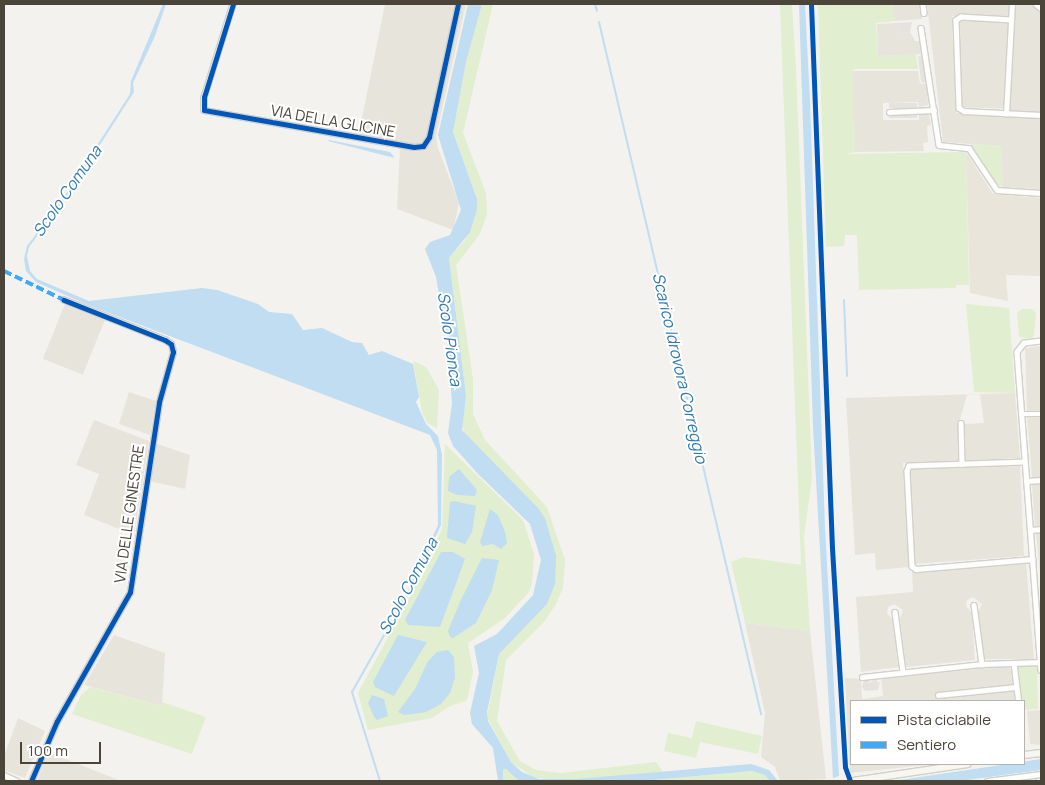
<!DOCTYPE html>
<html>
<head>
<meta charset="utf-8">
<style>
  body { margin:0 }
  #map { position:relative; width:1045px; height:785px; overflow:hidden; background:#f4f2ee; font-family:Manrope,sans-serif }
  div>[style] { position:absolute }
  .residential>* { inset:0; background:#e7e4dc; transform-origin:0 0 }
  .education>* { inset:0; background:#eae5da }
  .green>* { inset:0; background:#e1eecf }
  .parking>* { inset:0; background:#e6e3df; transform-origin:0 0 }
  .water>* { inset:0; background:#c0ddf1 }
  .stream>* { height:2px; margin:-1px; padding:0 1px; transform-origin:1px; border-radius:1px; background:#c0ddf1 }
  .roads { filter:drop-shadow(1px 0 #d2d0cb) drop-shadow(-1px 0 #d2d0cb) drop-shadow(0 1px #d2d0cb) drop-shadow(0 -1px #d2d0cb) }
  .minor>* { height:4.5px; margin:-2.25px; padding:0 2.25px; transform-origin:2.25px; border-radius:2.25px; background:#fdfdfc }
  .secondary>* { height:6px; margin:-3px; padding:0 3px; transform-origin:3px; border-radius:3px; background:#f7f6f1 }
  .quiet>* { height:4px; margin-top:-2px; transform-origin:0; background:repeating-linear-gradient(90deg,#3fa9f5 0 8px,transparent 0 12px) }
  .cycleway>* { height:5px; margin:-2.5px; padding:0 2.5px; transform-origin:2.5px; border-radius:2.5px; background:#0057b8 }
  span { translate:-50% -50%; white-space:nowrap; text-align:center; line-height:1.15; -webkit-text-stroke:4px #fff; paint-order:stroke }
  .street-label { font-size:15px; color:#4b4439 }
  .water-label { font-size:16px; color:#2e7ab2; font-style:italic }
  .frame { position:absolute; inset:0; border:5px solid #4b4439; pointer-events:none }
  .legend { position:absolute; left:850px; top:700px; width:175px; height:65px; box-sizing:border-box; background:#fff; border:1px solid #b7b4b0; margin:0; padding:6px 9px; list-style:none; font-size:15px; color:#4b4439 }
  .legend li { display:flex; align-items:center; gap:10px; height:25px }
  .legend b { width:25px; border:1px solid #b7b4b0 }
  .scale { position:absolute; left:20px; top:742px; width:81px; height:22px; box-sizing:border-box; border:2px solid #4b4439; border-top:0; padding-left:6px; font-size:15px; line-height:18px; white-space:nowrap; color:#4b4439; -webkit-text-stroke:4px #fff; paint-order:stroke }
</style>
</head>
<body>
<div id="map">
  <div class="residential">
    <i style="clip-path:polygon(385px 4px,466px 4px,436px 136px,438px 148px,459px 203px,453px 230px,397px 209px,400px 148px,358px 138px)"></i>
    <i style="clip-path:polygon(892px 4px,920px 4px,922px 19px,895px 21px)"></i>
    <i style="clip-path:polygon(927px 4px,1009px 4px,1008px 17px,952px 16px,956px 113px,1041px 118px,1041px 189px,1003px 187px,1001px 146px,943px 142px)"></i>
    <i style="clip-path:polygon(1014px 4px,1033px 4px,1041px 11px,1041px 112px,1009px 111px)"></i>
    <i style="left:960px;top:20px;width:48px;height:87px;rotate:2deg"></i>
    <i style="clip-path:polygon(897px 23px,899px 33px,910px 32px,915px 41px,921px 41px,922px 54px,878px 56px,877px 24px)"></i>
    <i style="clip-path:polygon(852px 71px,918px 71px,920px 84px,927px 83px,928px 105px,919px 107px,918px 102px,883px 103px,883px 120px,919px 120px,919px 115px,929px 115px,931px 125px,927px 126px,928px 142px,923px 143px,924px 151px,855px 152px)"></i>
    <i style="left:65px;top:304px;width:43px;height:59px;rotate:22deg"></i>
    <i style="clip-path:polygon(1041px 346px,1041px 411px,1027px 411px,1025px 348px)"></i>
    <i style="clip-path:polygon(129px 392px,156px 401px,150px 435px,119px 424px)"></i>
    <i style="clip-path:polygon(1015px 393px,1020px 458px,965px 461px,963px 424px,984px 423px,980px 394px,967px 395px,959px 423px,959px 461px,903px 463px,909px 567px,876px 570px,875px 553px,855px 555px,846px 398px)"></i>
    <i style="clip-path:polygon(1027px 416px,1041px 416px,1041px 477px,1032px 477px)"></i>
    <i style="clip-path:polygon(94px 420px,149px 441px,134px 535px,84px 515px,99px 474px,76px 465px)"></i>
    <i style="clip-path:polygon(157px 444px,190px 455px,185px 489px,149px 481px,154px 445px)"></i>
    <i style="clip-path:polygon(1020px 466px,1024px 556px,914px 564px,910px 471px,913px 469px)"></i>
    <i style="clip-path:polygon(1041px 484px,1041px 526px,1035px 527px,1032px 485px)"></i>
    <i style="clip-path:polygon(1041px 532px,1041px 572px,1040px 573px,1036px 533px)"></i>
    <i style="clip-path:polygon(1026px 562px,1034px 659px,984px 659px,978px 612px,982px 604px,973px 597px,967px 600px,966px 606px,972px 613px,975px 660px,906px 667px,900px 619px,903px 610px,894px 604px,888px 607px,887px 613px,893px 620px,898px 667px,861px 672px,856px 597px,913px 592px,912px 572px)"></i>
    <i style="clip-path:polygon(745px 623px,810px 631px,826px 779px,780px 781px,775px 767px,761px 757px,765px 713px)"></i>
    <i style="clip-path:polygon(114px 635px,165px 653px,162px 706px,84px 685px)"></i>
    <i style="clip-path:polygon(1010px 666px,1013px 686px,936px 696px,1014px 690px,1017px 701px,851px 701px,851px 764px,935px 764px,850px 773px,845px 678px,861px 679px,862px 699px,883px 696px,881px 678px)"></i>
    <i style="clip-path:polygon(1041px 710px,1041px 745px,1030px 744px,1027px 711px)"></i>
    <i style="clip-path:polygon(18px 718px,45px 731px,25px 778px,4px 770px,4px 756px)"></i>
    <i style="clip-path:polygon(48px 752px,121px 781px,37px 781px)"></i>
  </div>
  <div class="education">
    <i style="clip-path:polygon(966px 152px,993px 194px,1041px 198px,1041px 276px,1006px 275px,1008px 301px,970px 293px)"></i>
  </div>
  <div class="green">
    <i style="clip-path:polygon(482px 4px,493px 4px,463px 133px,486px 193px,487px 214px,480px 234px,456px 265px,473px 379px,473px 414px,485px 440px,547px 507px,565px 560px,563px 588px,556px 604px,544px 622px,506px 660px,497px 721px,520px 761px,536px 770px,561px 773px,656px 762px,663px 772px,561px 781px,533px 777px,511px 762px,487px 717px,499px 654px,547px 604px,556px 555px,545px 518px,538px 508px,465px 434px,462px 426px,466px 396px,449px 258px,465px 240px,477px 198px,453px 132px,466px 62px)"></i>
    <i style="clip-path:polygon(780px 4px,792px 4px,796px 69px,812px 477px,804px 537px,810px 631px,745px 623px,731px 562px,744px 557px,801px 565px)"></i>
    <i style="clip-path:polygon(818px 4px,892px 4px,895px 21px,876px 23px,878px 56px,916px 54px,918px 69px,853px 69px,855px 152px,846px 154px,966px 152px,969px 285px,956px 285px,956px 288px,859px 290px,857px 235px,845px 235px,844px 246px,826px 247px)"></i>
    <i style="clip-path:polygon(971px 144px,1001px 146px,1003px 187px,996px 184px)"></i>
    <i style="clip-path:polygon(966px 304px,1009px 308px,1015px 393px,974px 392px)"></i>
    <i style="clip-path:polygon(1022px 309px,1032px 309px,1036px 313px,1034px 336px,1031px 339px,1019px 337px,1017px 313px)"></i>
    <i style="clip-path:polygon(413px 361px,426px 367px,439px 390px,437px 428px,427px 423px,422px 412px)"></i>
    <i style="clip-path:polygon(445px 444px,523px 520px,534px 554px,532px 584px,529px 592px,505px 618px,468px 643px,473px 672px,467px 700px,448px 707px,432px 718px,368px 730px,358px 693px,407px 602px,442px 529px)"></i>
    <i style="clip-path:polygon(1037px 665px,1038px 709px,1024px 710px,1016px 670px,1018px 667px)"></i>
    <i style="clip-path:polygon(90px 687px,161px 706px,162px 702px,206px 717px,192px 754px,72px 714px,81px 695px)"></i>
    <i style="clip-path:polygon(696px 721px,762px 736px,758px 754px,700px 742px,696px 758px,664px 751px,668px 733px,692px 738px)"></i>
    <i style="clip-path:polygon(503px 769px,509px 770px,519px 781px,503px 781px)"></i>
    <i style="clip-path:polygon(752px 771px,765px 775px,770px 781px,642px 781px)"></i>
  </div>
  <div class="parking">
    <i style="clip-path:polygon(912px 22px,910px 32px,899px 33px,897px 23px)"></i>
    <i style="left:923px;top:56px;width:26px;height:5px;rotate:83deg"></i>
    <i style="left:917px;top:103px;width:5px;height:28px;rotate:90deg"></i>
    <i style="left:917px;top:113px;width:5px;height:28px;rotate:90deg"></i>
    <i style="clip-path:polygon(876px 678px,877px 682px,880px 682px,878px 690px,865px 691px,862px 687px,864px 679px,868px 679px,869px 683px)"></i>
  </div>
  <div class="water">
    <i style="clip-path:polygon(163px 4px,166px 4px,155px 36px,133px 83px,134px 92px,67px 196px,29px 247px,27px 256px,30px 271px,37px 279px,89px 301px,202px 288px,217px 290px,258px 304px,269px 312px,292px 314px,303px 330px,322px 328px,352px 342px,362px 343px,369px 355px,382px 351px,413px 364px,419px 397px,416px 402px,426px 424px,438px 436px,442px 455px,441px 525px,415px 582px,412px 582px,438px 525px,437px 450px,430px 435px,88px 305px,36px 282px,26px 271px,24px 259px,27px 246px,62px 200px,130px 94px,131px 81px)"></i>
    <i style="clip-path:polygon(468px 4px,482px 4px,466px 62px,453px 132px,477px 199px,477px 209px,470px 232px,449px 258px,466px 396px,462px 430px,538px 508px,545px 518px,556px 555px,555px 584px,547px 604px,499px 654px,487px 712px,488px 721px,511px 762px,522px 772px,539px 779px,577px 779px,751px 764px,769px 770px,778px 781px,770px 781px,765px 775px,752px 771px,642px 781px,519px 781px,506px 769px,503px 769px,503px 781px,498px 781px,493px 748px,472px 724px,470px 713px,479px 673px,474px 646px,497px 634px,533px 595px,541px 560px,530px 524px,478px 474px,453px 446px,448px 433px,452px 403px,447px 342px,436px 277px,425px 249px,430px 242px,450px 235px,461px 210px,438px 135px)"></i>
    <i style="clip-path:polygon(799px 4px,805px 4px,810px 101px,825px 528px,839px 776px,833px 778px,813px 427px)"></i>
    <i style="clip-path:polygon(329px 140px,390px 152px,395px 158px,328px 141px)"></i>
    <i style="clip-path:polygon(459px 469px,477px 490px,475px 496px,457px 495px,448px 491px,449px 477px)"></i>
    <i style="clip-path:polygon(454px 501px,476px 506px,472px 532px,465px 544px,447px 538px,450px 502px)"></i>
    <i style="clip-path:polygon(490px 509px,498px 515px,505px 532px,507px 543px,501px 549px,493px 544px,482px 546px,480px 542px)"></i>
    <i style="clip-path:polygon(441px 552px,453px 552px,465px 559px,440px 627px,408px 625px,405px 620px)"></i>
    <i style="clip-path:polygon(482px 558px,499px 560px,492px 590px,476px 623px,453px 638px,450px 637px,448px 631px,460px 602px)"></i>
    <i style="clip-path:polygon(398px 635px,427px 642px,394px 696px,375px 687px,373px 682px)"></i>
    <i style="clip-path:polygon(448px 650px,454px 657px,455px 678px,450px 693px,441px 704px,426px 712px,404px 715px,398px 712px,415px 689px,428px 661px,437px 652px)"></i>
    <i style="clip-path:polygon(372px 695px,384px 699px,388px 716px,377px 720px,374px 717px,368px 703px)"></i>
    <i style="clip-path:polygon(1041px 759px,1041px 770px,960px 781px,893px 781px)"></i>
  </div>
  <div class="stream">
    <i style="left:595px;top:4px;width:7px;rotate:74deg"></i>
    <i style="left:599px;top:22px;width:711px;rotate:76.82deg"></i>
    <i style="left:844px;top:300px;width:76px;rotate:87.7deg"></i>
    <i style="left:1036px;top:777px;width:4px;rotate:90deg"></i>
    <i style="left:380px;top:781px;width:93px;rotate:-107.5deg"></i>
    <i style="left:352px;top:692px;width:126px;rotate:-60.6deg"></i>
  </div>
  <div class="roads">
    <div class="minor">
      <i style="left:233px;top:4px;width:97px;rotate:107.3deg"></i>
      <i style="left:204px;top:97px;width:13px;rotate:90deg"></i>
      <i style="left:204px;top:110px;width:213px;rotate:10deg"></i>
      <i style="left:414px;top:147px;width:9px;rotate:-6deg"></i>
      <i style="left:423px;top:146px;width:11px;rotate:-56deg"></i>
      <i style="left:429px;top:137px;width:136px;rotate:-77.7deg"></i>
      <i style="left:923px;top:4px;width:9px;rotate:84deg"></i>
      <i style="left:1036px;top:4px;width:6px;rotate:39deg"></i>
      <i style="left:1011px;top:20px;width:50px;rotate:-176.6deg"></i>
      <i style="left:961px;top:17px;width:6px;rotate:149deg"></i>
      <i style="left:956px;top:20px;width:88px;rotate:88deg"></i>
      <i style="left:959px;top:108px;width:6px;rotate:31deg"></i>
      <i style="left:964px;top:111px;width:77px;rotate:3deg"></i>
      <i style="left:921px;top:28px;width:118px;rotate:81.3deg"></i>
      <i style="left:939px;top:145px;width:30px;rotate:6deg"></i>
      <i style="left:969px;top:148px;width:50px;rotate:56.3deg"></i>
      <i style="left:997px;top:190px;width:44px;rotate:3.9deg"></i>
      <i style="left:889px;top:112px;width:45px;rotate:-2.5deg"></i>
      <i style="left:1006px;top:114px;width:110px;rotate:-86.9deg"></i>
      <i style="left:1041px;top:341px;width:17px;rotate:173deg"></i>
      <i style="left:1024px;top:343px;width:11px;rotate:128deg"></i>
      <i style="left:1017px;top:352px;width:319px;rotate:85.7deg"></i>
      <i style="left:1021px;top:414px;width:20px"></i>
      <i style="left:961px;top:423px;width:41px;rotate:88.6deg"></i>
      <i style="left:1025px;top:462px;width:116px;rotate:178deg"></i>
      <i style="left:909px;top:466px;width:5px;rotate:112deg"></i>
      <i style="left:907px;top:471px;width:95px;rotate:87deg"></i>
      <i style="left:912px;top:566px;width:5px;rotate:37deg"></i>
      <i style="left:916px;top:569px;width:117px;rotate:-4.9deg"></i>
      <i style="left:1026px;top:481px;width:15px;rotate:-4deg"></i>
      <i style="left:1031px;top:530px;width:10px;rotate:-6deg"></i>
      <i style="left:974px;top:605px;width:60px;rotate:82.3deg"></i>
      <i style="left:895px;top:612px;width:61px;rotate:82.4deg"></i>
      <i style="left:1014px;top:663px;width:38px;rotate:83deg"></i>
      <i style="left:862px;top:677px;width:121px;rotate:-6.2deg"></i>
      <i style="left:982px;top:664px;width:59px;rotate:-1.9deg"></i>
      <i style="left:938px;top:695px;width:78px;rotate:-5.9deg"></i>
      <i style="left:4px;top:775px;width:14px;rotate:25deg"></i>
      <i style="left:31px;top:781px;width:65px;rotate:-66.6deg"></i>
      <i style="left:57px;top:721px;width:148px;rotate:-60.5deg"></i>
      <i style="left:130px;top:592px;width:192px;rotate:-81.3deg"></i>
      <i style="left:159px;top:402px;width:52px;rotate:-74.4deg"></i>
      <i style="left:173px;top:352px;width:8px;rotate:-104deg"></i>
      <i style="left:171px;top:344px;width:7px;rotate:-146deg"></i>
      <i style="left:165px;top:340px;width:109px;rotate:-158.4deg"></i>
      <i style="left:987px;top:781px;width:54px;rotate:-7.4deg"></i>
    </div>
    <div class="secondary">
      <i style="left:1024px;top:755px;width:17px;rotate:-7deg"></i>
      <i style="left:853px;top:781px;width:116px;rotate:-8.4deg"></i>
    </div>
  </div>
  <div class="quiet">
    <i style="left:4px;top:271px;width:67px;rotate:25.8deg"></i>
  </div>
  <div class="cycleway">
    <i style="left:233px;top:4px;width:97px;rotate:107.3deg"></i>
    <i style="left:204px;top:97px;width:13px;rotate:90deg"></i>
    <i style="left:204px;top:110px;width:213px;rotate:10deg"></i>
    <i style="left:414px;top:147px;width:9px;rotate:-6deg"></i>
    <i style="left:423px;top:146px;width:11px;rotate:-56deg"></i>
    <i style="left:429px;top:137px;width:136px;rotate:-77.7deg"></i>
    <i style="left:811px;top:4px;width:544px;rotate:87.79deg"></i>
    <i style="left:832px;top:548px;width:219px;rotate:86.6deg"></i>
    <i style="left:845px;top:767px;width:15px;rotate:70deg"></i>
    <i style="left:31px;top:781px;width:65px;rotate:-66.6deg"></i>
    <i style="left:57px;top:721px;width:148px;rotate:-60.5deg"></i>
    <i style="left:130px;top:592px;width:192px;rotate:-81.3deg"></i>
    <i style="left:159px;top:402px;width:52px;rotate:-74.4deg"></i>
    <i style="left:173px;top:352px;width:8px;rotate:-104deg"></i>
    <i style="left:171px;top:344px;width:7px;rotate:-146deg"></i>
    <i style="left:165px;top:340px;width:109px;rotate:-158.4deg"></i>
  </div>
  <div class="street-label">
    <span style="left:333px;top:121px;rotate:10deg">VIA DELLA GLICINE</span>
    <span style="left:129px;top:514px;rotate:-82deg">VIA DELLE GINESTRE</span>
  </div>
  <div class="water-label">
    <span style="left:67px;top:191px;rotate:-55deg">Scolo Comuna</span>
    <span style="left:450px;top:339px;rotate:82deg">Scolo Pionca</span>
    <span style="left:680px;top:368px;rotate:77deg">Scarico Idrovora Correggio</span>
    <span style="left:408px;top:586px;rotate:-62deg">Scolo Comuna</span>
  </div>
  <div class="frame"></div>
  <ul class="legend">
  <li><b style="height:6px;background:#0057b8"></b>Pista ciclabile</li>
  <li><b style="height:6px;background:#3fa9f5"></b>Sentiero</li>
  </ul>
  <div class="scale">100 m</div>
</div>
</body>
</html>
